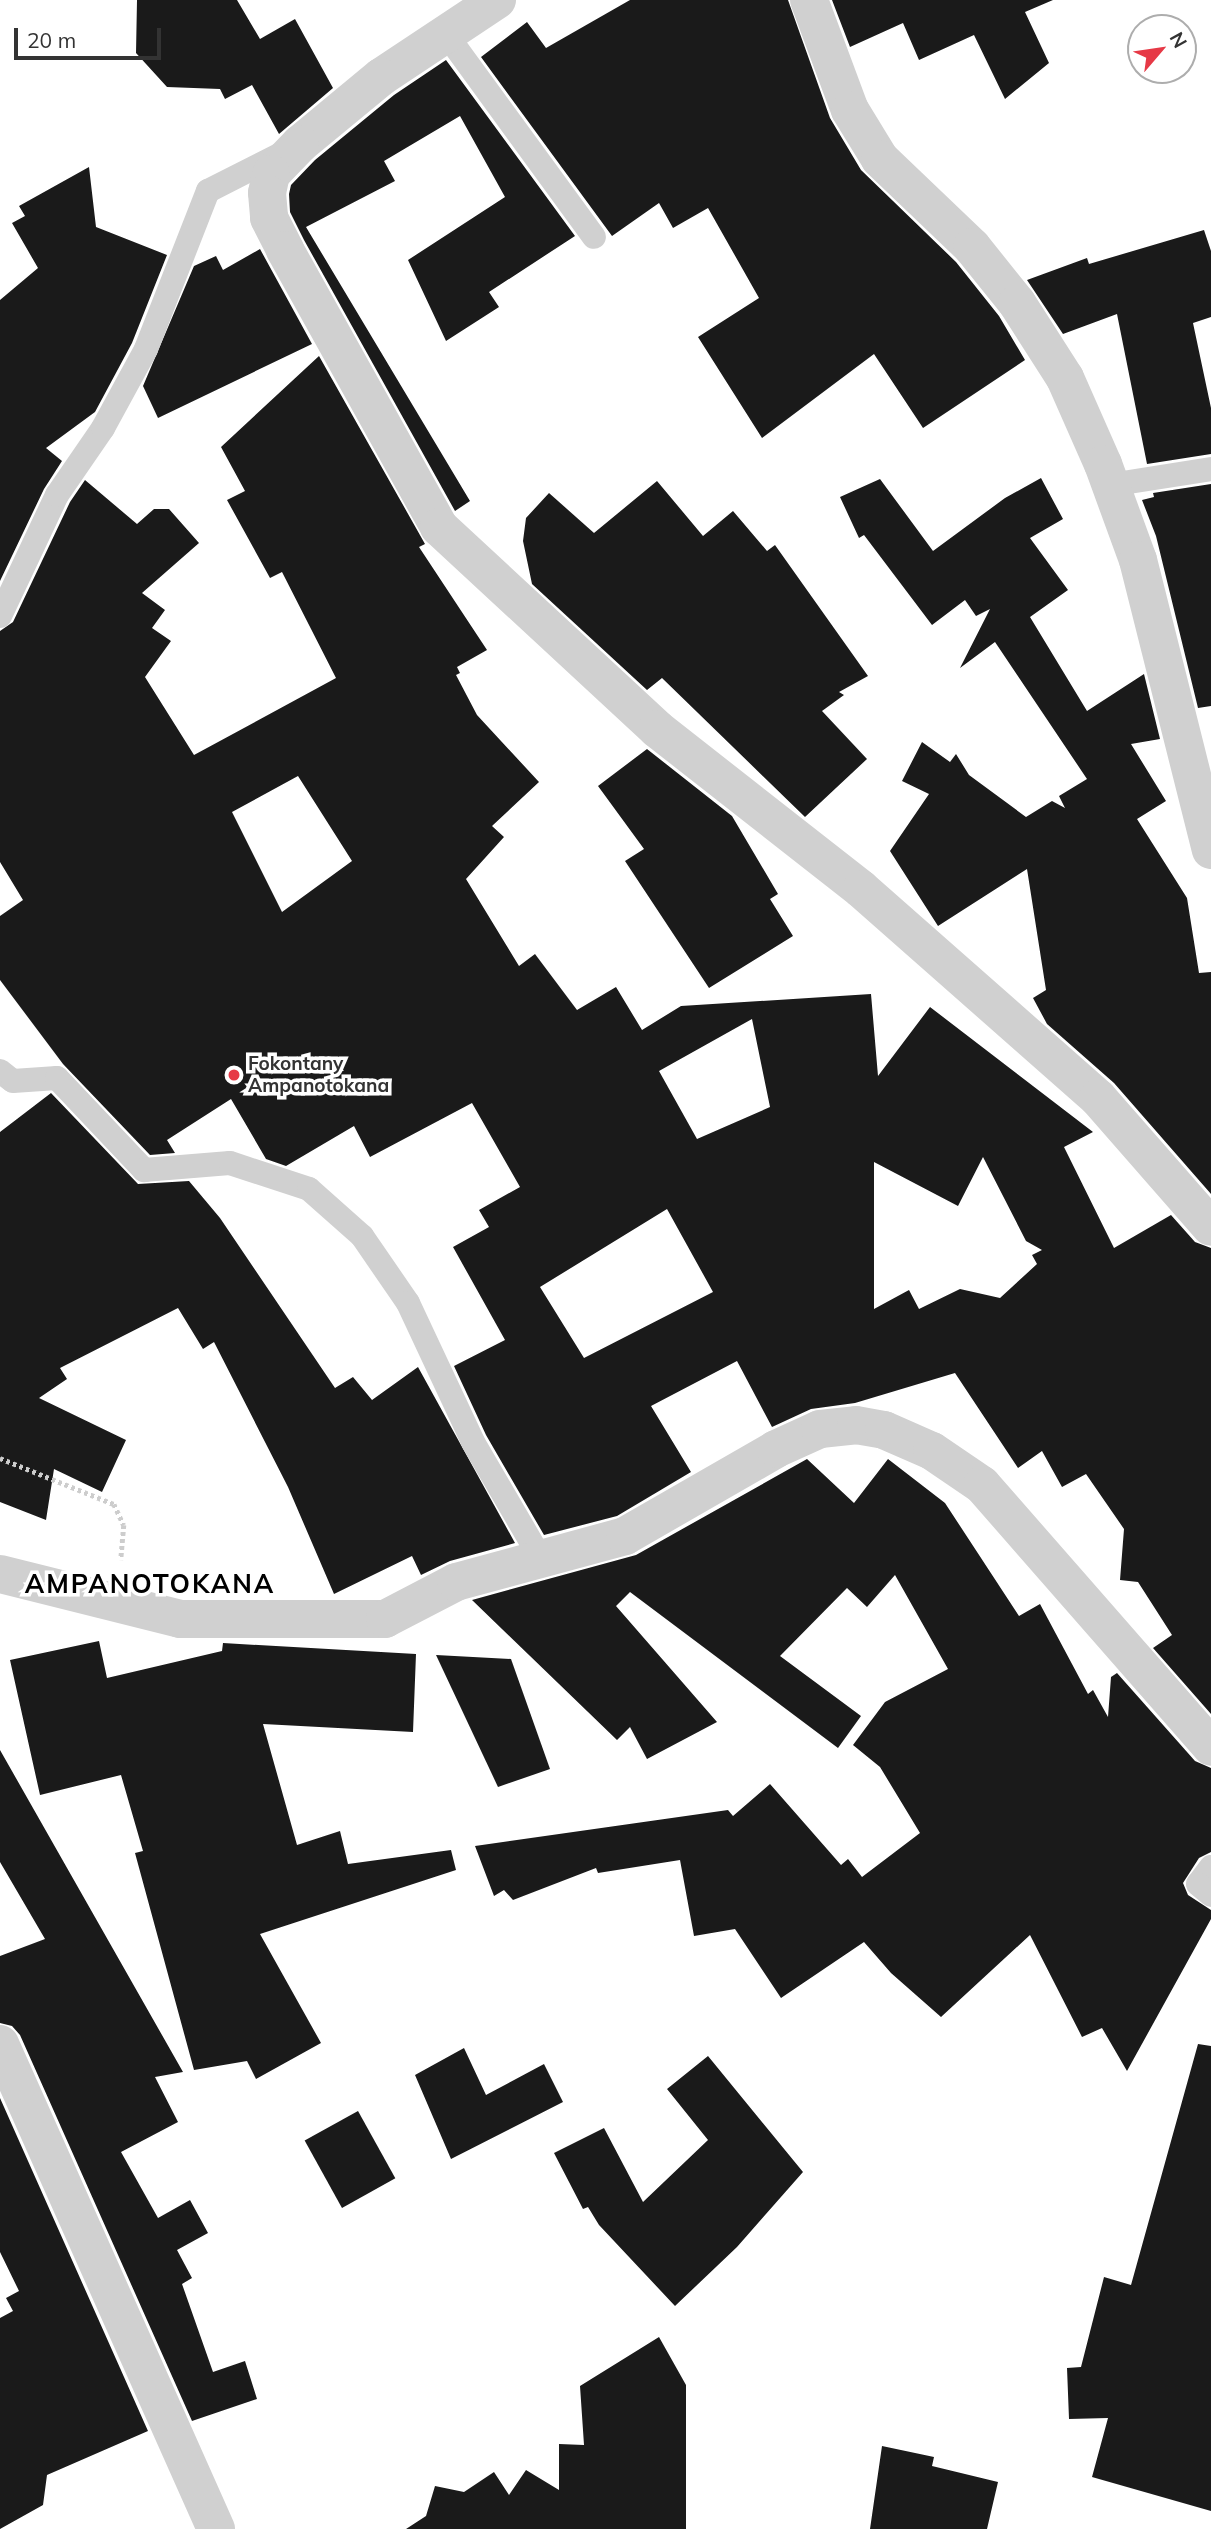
<!DOCTYPE html>
<html>
<head>
<meta charset="utf-8">
<style>
  body { margin:0 }
  #map { position:relative; width:1211px; height:2529px; overflow:hidden; background:#fff; font-family:Mulish,sans-serif }
  div>[style] { position:absolute }
  .building>* { inset:0; background:#1a1a1a; transform-origin:0 0 }
  .path>* { height:4.5px; margin-top:-2.25px; transform-origin:0; background:repeating-linear-gradient(90deg,#cdcdcd 0 3.5px,transparent 0 7px) }
  .lane>* { height:24px; margin:-12px; padding:0 12px; transform-origin:12px; border-radius:12px; background:#d0d0d0 }
  .street>* { height:38px; margin:-19px; padding:0 19px; transform-origin:19px; border-radius:19px; background:#d0d0d0 }
  .dots>* { width:19px; height:19px; translate:-50% -50%; box-sizing:border-box; border:4px solid #fff; border-radius:50% }
  span { translate:-50% -50%; white-space:nowrap; text-align:center; line-height:1.15; -webkit-text-stroke:7px #fff; paint-order:stroke }
  .poi-label { font-size:19px; color:#333; font-weight:700 }
  .left { translate:0 -50%; text-align:left }
  .district-label { font-size:26px; color:#000; font-weight:700; letter-spacing:2px }
  .north { position:absolute; left:1127px; top:14px; width:70px; height:70px; box-sizing:border-box; background:#fff; border:2px solid #adadad; border-radius:50%; rotate:61deg; font-size:19px; font-weight:700; line-height:28px; text-align:center; color:#333 }
  .north::after { content:''; display:block; margin:auto; width:24px; height:32px; background:#e63946; clip-path:polygon(50% 0,100% 100%,50% 72%,0 100%) }
  .scale { position:absolute; left:14px; top:28px; width:147px; height:32px; box-sizing:border-box; border:4px solid #333; border-top:0; padding-left:9px; font-size:21px; line-height:24px; white-space:nowrap; color:#333; -webkit-text-stroke:5px #fff; paint-order:stroke }
</style>
</head>
<body>
<div id="map">
  <div class="building">
    <i style="clip-path:polygon(137px 0,237px 0,260px 39px,295px 19px,333px 88px,279px 134px,252px 85px,225px 99px,220px 89px,167px 87px,136px 53px)"></i>
    <i style="clip-path:polygon(630px 0,788px 0,830px 118px,861px 170px,956px 262px,999px 316px,1025px 360px,923px 428px,874px 354px,762px 438px,698px 337px,759px 298px,708px 208px,673px 228px,659px 203px,612px 236px,481px 57px,527px 22px,546px 48px)"></i>
    <i style="clip-path:polygon(832px 0,1053px 0,1025px 12px,1049px 63px,1005px 99px,974px 35px,919px 60px,903px 23px,850px 47px)"></i>
    <i style="clip-path:polygon(446px 60px,575px 236px,489px 292px,499px 307px,446px 341px,408px 260px,505px 197px,460px 116px,384px 161px,395px 181px,306px 227px,470px 501px,455px 511px,304px 240px,290px 212px,289px 194px,291px 185px,315px 160px,394px 95px)"></i>
    <i style="clip-path:polygon(89px 167px,96px 227px,167px 255px,132px 343px,95px 412px,46px 448px,62px 461px,44px 489px,0 581px,0 300px,38px 268px,12px 223px,25px 216px,19px 206px)"></i>
    <i style="clip-path:polygon(1204px 230px,1211px 251px,1211px 317px,1193px 323px,1211px 408px,1211px 454px,1147px 464px,1117px 314px,1063px 334px,1027px 280px,1087px 258px,1089px 264px)"></i>
    <i style="clip-path:polygon(260px 249px,312px 344px,158px 418px,143px 386px,194px 266px,216px 256px,223px 270px)"></i>
    <i style="clip-path:polygon(evenodd,319px 356px,425px 544px,419px 547px,487px 650px,457px 667px,460px 673px,456px 675px,477px 715px,539px 782px,492px 826px,504px 837px,466px 879px,519px 966px,535px 954px,577px 1010px,616px 987px,642px 1030px,681px 1006px,871px 994px,878px 1076px,930px 1007px,1093px 1132px,1064px 1147px,1114px 1248px,1171px 1215px,1195px 1242px,1211px 1248px,1211px 1714px,1153px 1648px,1172px 1635px,1138px 1582px,1120px 1580px,1124px 1529px,1086px 1474px,1062px 1487px,1042px 1451px,1018px 1468px,955px 1373px,855px 1403px,811px 1409px,772px 1427px,737px 1361px,651px 1406px,691px 1472px,617px 1516px,544px 1535px,486px 1435px,454px 1366px,505px 1340px,453px 1247px,489px 1227px,479px 1210px,520px 1187px,472px 1103px,370px 1157px,354px 1126px,286px 1166px,266px 1159px,231px 1099px,167px 1140px,175px 1153px,150px 1155px,63px 1064px,0 980px,0 916px,23px 900px,0 862px,0 631px,13px 622px,70px 502px,85px 480px,137px 524px,154px 509px,169px 509px,199px 543px,142px 593px,165px 610px,152px 628px,171px 641px,145px 677px,194px 755px,336px 678px,282px 572px,270px 578px,227px 500px,245px 491px,221px 447px,319px 356px,298px 776px,352px 861px,282px 912px,232px 812px,298px 776px,319px 356px,752px 1019px,770px 1107px,697px 1139px,659px 1071px,752px 1019px,319px 356px,983px 1157px,1026px 1241px,1042px 1250px,1032px 1255px,1037px 1264px,1000px 1298px,960px 1289px,919px 1309px,909px 1290px,874px 1309px,874px 1162px,958px 1206px,983px 1157px,319px 356px,667px 1209px,713px 1292px,584px 1358px,540px 1287px,667px 1209px)"></i>
    <i style="clip-path:polygon(1041px 478px,1063px 519px,1030px 538px,1068px 590px,1030px 617px,1087px 711px,1144px 674px,1160px 739px,1131px 744px,1166px 801px,1137px 819px,1187px 898px,1199px 973px,1211px 972px,1211px 1194px,1114px 1083px,1047px 1024px,1033px 998px,1046px 990px,1027px 869px,938px 926px,890px 851px,929px 794px,902px 781px,922px 742px,950px 762px,956px 754px,969px 775px,1026px 817px,1052px 801px,1065px 808px,1059px 796px,1087px 779px,995px 642px,960px 668px,990px 609px,976px 616px,965px 600px,932px 625px,864px 535px,859px 538px,840px 497px,880px 479px,933px 551px,1005px 498px)"></i>
    <i style="clip-path:polygon(657px 481px,703px 536px,733px 511px,767px 551px,775px 545px,868px 676px,839px 692px,844px 695px,822px 711px,867px 759px,805px 817px,662px 678px,647px 690px,532px 584px,523px 541px,526px 518px,549px 493px,594px 533px)"></i>
    <i style="clip-path:polygon(1211px 484px,1211px 706px,1198px 708px,1156px 536px,1142px 500px,1154px 497px,1153px 493px)"></i>
    <i style="clip-path:polygon(647px 749px,732px 816px,778px 894px,770px 899px,793px 936px,709px 988px,625px 861px,644px 849px,598px 786px)"></i>
    <i style="clip-path:polygon(51px 1093px,138px 1184px,189px 1181px,220px 1218px,335px 1388px,353px 1377px,372px 1400px,418px 1367px,515px 1543px,450px 1561px,421px 1575px,412px 1556px,334px 1594px,288px 1487px,214px 1342px,203px 1349px,178px 1308px,60px 1368px,67px 1379px,39px 1398px,126px 1440px,102px 1492px,54px 1469px,46px 1520px,0 1502px,0 1132px)"></i>
    <i style="clip-path:polygon(807px 1459px,854px 1503px,888px 1459px,945px 1503px,1019px 1616px,1040px 1604px,1088px 1694px,1093px 1690px,1108px 1717px,1111px 1677px,1117px 1673px,1195px 1761px,1211px 1768px,1211px 1852px,1199px 1858px,1183px 1883px,1188px 1895px,1211px 1910px,1211px 1919px,1127px 2071px,1102px 2028px,1082px 2037px,1030px 1935px,941px 2017px,891px 1973px,864px 1942px,781px 1998px,735px 1929px,694px 1936px,680px 1860px,598px 1873px,596px 1868px,513px 1900px,504px 1890px,494px 1896px,475px 1846px,728px 1810px,733px 1816px,770px 1784px,841px 1865px,848px 1859px,862px 1877px,920px 1833px,880px 1767px,853px 1745px,885px 1702px,948px 1669px,895px 1575px,867px 1607px,847px 1588px,780px 1656px,861px 1716px,838px 1748px,630px 1592px,616px 1606px,717px 1722px,647px 1759px,630px 1727px,617px 1740px,472px 1600px,636px 1555px)"></i>
    <i style="clip-path:polygon(99px 1641px,107px 1678px,222px 1651px,223px 1643px,416px 1654px,413px 1732px,263px 1724px,297px 1845px,340px 1831px,348px 1864px,451px 1850px,456px 1870px,260px 1934px,321px 2043px,256px 2079px,247px 2061px,194px 2070px,135px 1853px,143px 1851px,121px 1775px,40px 1795px,10px 1660px)"></i>
    <i style="clip-path:polygon(436px 1655px,511px 1659px,550px 1769px,498px 1787px)"></i>
    <i style="clip-path:polygon(0 1750px,183px 2072px,155px 2077px,178px 2122px,121px 2152px,158px 2218px,190px 2200px,208px 2233px,177px 2250px,192px 2278px,182px 2284px,213px 2372px,245px 2361px,257px 2399px,192px 2421px,20px 2035px,12px 2026px,0 2023px,0 1956px,45px 1939px,0 1862px)"></i>
    <i style="clip-path:polygon(1198px 2044px,1211px 2046px,1211px 2511px,1092px 2477px,1108px 2418px,1069px 2419px,1067px 2368px,1081px 2367px,1104px 2277px,1131px 2285px)"></i>
    <i style="clip-path:polygon(464px 2048px,486px 2095px,544px 2064px,563px 2102px,451px 2159px,415px 2075px)"></i>
    <i style="clip-path:polygon(708px 2056px,803px 2172px,737px 2247px,675px 2306px,599px 2225px,588px 2207px,583px 2209px,554px 2153px,604px 2128px,643px 2202px,708px 2140px,667px 2089px)"></i>
    <i style="clip-path:polygon(0 2098px,148px 2431px,47px 2475px,43px 2505px,0 2529px,0 2318px,13px 2311px,6px 2298px,19px 2291px,0 2252px)"></i>
    <i style="left:358px;top:2111px;width:77px;height:61px;rotate:61deg"></i>
    <i style="clip-path:polygon(659px 2337px,686px 2385px,686px 2529px,406px 2529px,426px 2516px,435px 2486px,464px 2492px,494px 2472px,509px 2495px,526px 2470px,559px 2490px,559px 2444px,584px 2445px,580px 2386px)"></i>
    <i style="clip-path:polygon(882px 2446px,934px 2457px,932px 2466px,998px 2482px,987px 2529px,870px 2529px)"></i>
  </div>
  <div class="path">
    <i style="left:0;top:1458px;width:123px;rotate:22deg"></i>
    <i style="left:114px;top:1504px;width:23px;rotate:65deg"></i>
    <i style="left:124px;top:1525px;width:35px;rotate:95deg"></i>
  </div>
  <div class="lane">
    <i style="left:446px;top:34px;width:251px;rotate:53.9deg"></i>
    <i style="left:1110px;top:485px;width:102px;rotate:-9deg"></i>
    <i style="left:0;top:616px;width:134px;rotate:-64.8deg"></i>
    <i style="left:57px;top:495px;width:81px;rotate:-55.5deg"></i>
    <i style="left:103px;top:428px;width:90px;rotate:-61.4deg"></i>
    <i style="left:146px;top:349px;width:170px;rotate:-68.6deg"></i>
    <i style="left:208px;top:191px;width:82px;rotate:-26.9deg"></i>
    <i style="left:0;top:1071px;width:16px;rotate:38deg"></i>
    <i style="left:13px;top:1081px;width:44px;rotate:-3.9deg"></i>
    <i style="left:57px;top:1078px;width:127px;rotate:46.6deg"></i>
    <i style="left:144px;top:1170px;width:86px;rotate:-4.7deg"></i>
    <i style="left:230px;top:1163px;width:83px;rotate:18.2deg"></i>
    <i style="left:309px;top:1189px;width:71px;rotate:41.6deg"></i>
    <i style="left:362px;top:1236px;width:81px;rotate:55.5deg"></i>
    <i style="left:408px;top:1303px;width:153px;rotate:64.9deg"></i>
    <i style="left:473px;top:1442px;width:135px;rotate:59.8deg"></i>
    <i style="left:1211px;top:1867px;width:21px;rotate:127deg"></i>
    <i style="left:1198px;top:1884px;width:17px;rotate:40deg"></i>
  </div>
  <div class="street">
    <i style="left:497px;top:0;width:139px;rotate:146.4deg"></i>
    <i style="left:381px;top:77px;width:105px;rotate:140.4deg"></i>
    <i style="left:300px;top:144px;width:42px;rotate:134deg"></i>
    <i style="left:271px;top:174px;width:19px;rotate:102deg"></i>
    <i style="left:267px;top:193px;width:25px;rotate:85deg"></i>
    <i style="left:269px;top:218px;width:36px;rotate:63deg"></i>
    <i style="left:285px;top:250px;width:317px;rotate:60.9deg"></i>
    <i style="left:439px;top:527px;width:297px;rotate:42.8deg"></i>
    <i style="left:657px;top:729px;width:259px;rotate:38.1deg"></i>
    <i style="left:861px;top:889px;width:316px;rotate:41.4deg"></i>
    <i style="left:1098px;top:1098px;width:171px;rotate:48.8deg"></i>
    <i style="left:809px;top:0;width:117px;rotate:69.6deg"></i>
    <i style="left:850px;top:110px;width:57px;rotate:58.5deg"></i>
    <i style="left:880px;top:159px;width:127px;rotate:43.7deg"></i>
    <i style="left:972px;top:247px;width:72px;rotate:51.2deg"></i>
    <i style="left:1017px;top:303px;width:89px;rotate:57.4deg"></i>
    <i style="left:1065px;top:378px;width:94px;rotate:66.2deg"></i>
    <i style="left:1103px;top:464px;width:102px;rotate:70deg"></i>
    <i style="left:1138px;top:560px;width:299px;rotate:75.9deg"></i>
    <i style="left:0;top:1574px;width:186px;rotate:14deg"></i>
    <i style="left:180px;top:1619px;width:205px"></i>
    <i style="left:385px;top:1619px;width:80px;rotate:-27.5deg"></i>
    <i style="left:456px;top:1582px;width:175px;rotate:-15.2deg"></i>
    <i style="left:625px;top:1536px;width:174px;rotate:-29.9deg"></i>
    <i style="left:776px;top:1449px;width:48px;rotate:-24.4deg"></i>
    <i style="left:820px;top:1429px;width:36px;rotate:-6deg"></i>
    <i style="left:856px;top:1425px;width:28px;rotate:10deg"></i>
    <i style="left:884px;top:1430px;width:52px;rotate:23.6deg"></i>
    <i style="left:932px;top:1451px;width:60px;rotate:34.2deg"></i>
    <i style="left:982px;top:1485px;width:348px;rotate:48.8deg"></i>
    <i style="left:0;top:2044px;width:531px;rotate:65.99deg"></i>
  </div>
  <div class="dots">
    <i style="left:234px;top:1075px;background:#e63946"></i>
  </div>
  <div class="poi-label">
    <span class="left" style="left:248px;top:1075px">Fokontany<br>Ampanotokana</span>
  </div>
  <div class="district-label">
    <span style="left:150px;top:1584px">AMPANOTOKANA</span>
  </div>
  <div class="north">N</div>
  <div class="scale">20 m</div>
</div>
</body>
</html>
